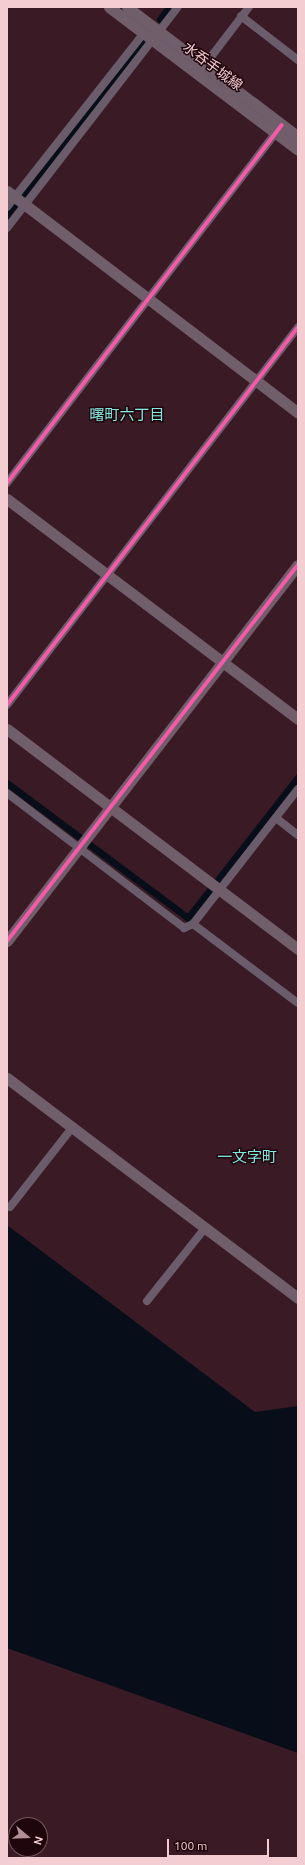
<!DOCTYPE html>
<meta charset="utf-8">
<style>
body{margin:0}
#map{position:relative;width:305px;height:1865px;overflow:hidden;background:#3a1a24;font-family:Ubuntu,"Noto Sans JP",sans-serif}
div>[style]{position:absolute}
.water>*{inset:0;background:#080e19}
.canal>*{height:7px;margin:-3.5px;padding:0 3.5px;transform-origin:3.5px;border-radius:3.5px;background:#080e19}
.street>*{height:8px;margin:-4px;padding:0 4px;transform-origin:4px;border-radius:4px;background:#6a5c6a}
.secondary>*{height:11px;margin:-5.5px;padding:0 5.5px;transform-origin:5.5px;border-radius:5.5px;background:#705e6b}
.cycleway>*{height:4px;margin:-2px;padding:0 2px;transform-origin:2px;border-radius:2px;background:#f35aa7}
span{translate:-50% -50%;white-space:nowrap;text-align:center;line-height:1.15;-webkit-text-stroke:3px #1f060c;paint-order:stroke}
.street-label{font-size:14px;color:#f4cdd3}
.neighbourhood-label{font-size:15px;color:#80eae0}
.frame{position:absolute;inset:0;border:8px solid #f4cdd3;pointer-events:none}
.north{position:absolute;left:8px;top:1817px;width:40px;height:40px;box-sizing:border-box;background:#1f060c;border:1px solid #74565c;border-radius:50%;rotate:109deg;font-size:11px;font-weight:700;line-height:16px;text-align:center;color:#f4cdd3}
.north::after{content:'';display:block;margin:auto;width:14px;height:18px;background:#b38e96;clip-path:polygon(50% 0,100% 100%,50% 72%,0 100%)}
.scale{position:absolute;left:167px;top:1839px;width:102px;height:18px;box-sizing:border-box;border:2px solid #f4cdd3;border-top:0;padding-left:5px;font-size:12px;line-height:14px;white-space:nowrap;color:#f4cdd3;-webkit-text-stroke:3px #1f060c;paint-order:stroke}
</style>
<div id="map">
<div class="water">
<div style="clip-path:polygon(7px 1225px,255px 1412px,298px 1406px,298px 1753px,7px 1648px)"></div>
</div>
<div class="canal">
<div style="left:160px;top:19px;width:15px;rotate:-53deg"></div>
<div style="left:7px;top:215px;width:220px;rotate:-51.8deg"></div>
<div style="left:7px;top:783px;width:226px;rotate:36.7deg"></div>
<div style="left:188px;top:918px;width:179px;rotate:-52deg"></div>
</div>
<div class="street">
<div style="left:241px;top:16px;width:72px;rotate:37.7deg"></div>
<div style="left:201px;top:70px;width:79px;rotate:-52.7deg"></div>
<div style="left:7px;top:207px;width:221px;rotate:-51.8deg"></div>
<div style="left:7px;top:228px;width:279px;rotate:-52.3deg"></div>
<div style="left:7px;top:483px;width:445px;rotate:-52.5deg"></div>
<div style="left:7px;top:705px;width:477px;rotate:-52.4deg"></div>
<div style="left:298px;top:789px;width:171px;rotate:127.9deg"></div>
<div style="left:193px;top:924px;width:131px;rotate:37deg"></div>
<div style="left:7px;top:793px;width:223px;rotate:37.3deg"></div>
<div style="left:184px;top:928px;width:10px;rotate:-24deg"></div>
<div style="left:276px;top:818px;width:28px;rotate:38deg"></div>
<div style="left:10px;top:1207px;width:100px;rotate:-51.9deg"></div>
<div style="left:147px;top:1301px;width:93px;rotate:-51.5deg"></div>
</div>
<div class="secondary">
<div style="left:109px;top:7px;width:237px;rotate:37.1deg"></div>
<div style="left:127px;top:7px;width:215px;rotate:37.2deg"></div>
<div style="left:7px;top:191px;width:366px;rotate:37.3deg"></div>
<div style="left:7px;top:499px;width:365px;rotate:37.1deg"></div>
<div style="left:7px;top:729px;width:365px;rotate:37.1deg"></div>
<div style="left:7px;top:941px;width:475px;rotate:-52.3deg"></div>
<div style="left:7px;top:1078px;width:365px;rotate:37.1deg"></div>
</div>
<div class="cycleway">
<div style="left:7px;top:483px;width:451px;rotate:-52.5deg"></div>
<div style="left:7px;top:705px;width:477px;rotate:-52.4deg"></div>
<div style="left:7px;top:941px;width:475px;rotate:-52.3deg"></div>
</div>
<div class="street-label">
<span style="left:213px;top:66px;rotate:37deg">水呑手城線</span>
</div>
<div class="neighbourhood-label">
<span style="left:127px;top:415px">曙町六丁目</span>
<span style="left:247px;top:1157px">一文字町</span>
</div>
<div class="frame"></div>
<div class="north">N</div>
<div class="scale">100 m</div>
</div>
